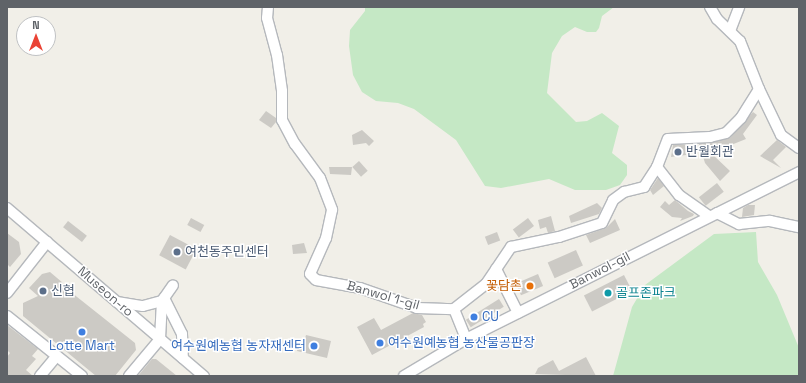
<!DOCTYPE html>
<meta charset="utf-8">
<style>
body{margin:0}
#map{position:relative;width:806px;height:383px;overflow:hidden;background:#f1efe8;font-family:"Space Grotesk","Noto Sans KR",sans-serif}
div>[style]{position:absolute}
.green>*{inset:0;background:#c5e8c5}
.building>*{inset:0;background:#cccac5;transform-origin:0 0}
.roads{filter:drop-shadow(1px 0 #b5b8bc) drop-shadow(-1px 0 #b5b8bc) drop-shadow(0 1px #b5b8bc) drop-shadow(0 -1px #b5b8bc)}
.minor>*{height:10px;margin:-5px;padding:0 5px;transform-origin:5px;border-radius:5px;background:#fff}
.dots>*{width:11px;height:11px;translate:-50% -50%;box-sizing:border-box;border:2px solid #fff;border-radius:50%}
span{translate:-50% -50%;white-space:nowrap;text-align:center;line-height:1.15;-webkit-text-stroke:3px #fff;paint-order:stroke}
.service-label{font-size:13px;color:#4e5e75}
.left{translate:0 -50%;text-align:left}
.street-label{font-size:13px;color:#5f6368}
.food-label{font-size:13px;color:#c56008}
.right{translate:-100% -50%;text-align:right}
.culture-label{font-size:13px;color:#0d838f}
.shop-label{font-size:13px;color:#366cbe}
.frame{position:absolute;inset:0;border:8px solid #5f6368;pointer-events:none}
.north{position:absolute;left:16px;top:16px;width:40px;height:40px;box-sizing:border-box;background:#fff;border:1px solid #bfc1c3;border-radius:50%;rotate:0deg;font-size:11px;font-weight:700;line-height:16px;text-align:center;color:#5f6368}
.north::after{content:'';display:block;margin:auto;width:14px;height:18px;background:#ea4335;clip-path:polygon(50% 0,100% 100%,50% 72%,0 100%)}
</style>
<div id="map">
<div class="green">
<div style="clip-path:polygon(365px 7px,614px 7px,602px 16px,599px 28px,596px 32px,587px 32px,575px 27px,562px 36px,552px 53px,547px 93px,576px 122px,587px 121px,602px 113px,619px 126px,612px 153px,627px 165px,627px 175px,620px 185px,606px 190px,575px 190px,549px 179px,501px 188px,485px 186px,456px 140px,414px 109px,398px 103px,376px 101px,362px 92px,353px 75px,349px 46px,350px 30px,365px 11px)"></div>
<div style="clip-path:polygon(756px 232px,758px 262px,777px 295px,799px 348px,799px 376px,613px 376px,632px 307px,645px 285px,714px 234px)"></div>
</div>
<div class="building">
<div style="clip-path:polygon(266px 111px,276px 118px,276px 122px,271px 128px,259px 120px)"></div>
<div style="clip-path:polygon(753px 112px,757px 115px,743px 134px,746px 139px,711px 153px,730px 171px,720px 181px,705px 163px,699px 144px,730px 138px)"></div>
<div style="clip-path:polygon(362px 130px,374px 141px,369px 146px,366px 143px,353px 145px,352px 135px)"></div>
<div style="clip-path:polygon(777px 140px,786px 147px,773px 160px,781px 168px,760px 156px)"></div>
<div style="clip-path:polygon(673px 145px,685px 145px,686px 155px,671px 157px)"></div>
<div style="left:359px;top:161px;width:13px;height:9px;rotate:48deg"></div>
<div style="clip-path:polygon(329px 167px,352px 167px,351px 175px,330px 174px)"></div>
<div style="clip-path:polygon(658px 178px,664px 186px,653px 195px,650px 190px)"></div>
<div style="left:717px;top:183px;width:11px;height:23px;rotate:52deg"></div>
<div style="clip-path:polygon(675px 200px,688px 211px,694px 214px,693px 216px,680px 221px,682px 218px,672px 217px,660px 207px,665px 201px,669px 205px)"></div>
<div style="clip-path:polygon(597px 203px,602px 208px,599px 214px,571px 223px,569px 216px)"></div>
<div style="clip-path:polygon(748px 205px,755px 205px,754px 215px,742px 217px,743px 208px)"></div>
<div style="clip-path:polygon(551px 216px,555px 231px,548px 233px,546px 227px,540px 229px,538px 220px)"></div>
<div style="left:191px;top:218px;width:15px;height:8px;rotate:28deg"></div>
<div style="left:528px;top:218px;width:10px;height:19px;rotate:53deg"></div>
<div style="clip-path:polygon(615px 219px,620px 230px,590px 243px,586px 235px,606px 228px)"></div>
<div style="left:68px;top:221px;width:24px;height:8px;rotate:38deg"></div>
<div style="left:497px;top:232px;width:9px;height:13px;rotate:69deg"></div>
<div style="clip-path:polygon(7px 233px,19px 242px,21px 254px,10px 267px,7px 264px)"></div>
<div style="left:170px;top:235px;width:30px;height:23px;rotate:28deg"></div>
<div style="clip-path:polygon(304px 243px,307px 253px,293px 254px,292px 245px)"></div>
<div style="left:576px;top:250px;width:17px;height:31px;rotate:66deg"></div>
<div style="clip-path:polygon(50px 272px,63px 283px,62px 285px,135px 343px,136px 350px,115px 376px,96px 376px,23px 316px,23px 303px,38px 296px,29px 288px,42px 274px)"></div>
<div style="left:538px;top:274px;width:13px;height:24px;rotate:67deg"></div>
<div style="left:624px;top:275px;width:18px;height:45px;rotate:63deg"></div>
<div style="left:499px;top:299px;width:9px;height:39px;rotate:58deg"></div>
<div style="clip-path:polygon(413px 313px,422px 315px,426px 322px,423px 324px,424px 327px,372px 355px,357px 327px,374px 318px,381px 330px)"></div>
<div style="clip-path:polygon(7px 325px,38px 349px,32px 356px,36px 359px,26px 370px,33px 376px,7px 376px,7px 357px,10px 353px,7px 350px)"></div>
<div style="clip-path:polygon(306px 335px,331px 341px,327px 358px,297px 351px,299px 341px,304px 342px)"></div>
<div style="clip-path:polygon(586px 357px,596px 376px,535px 374px,538px 368px,553px 360px,559px 371px)"></div>
<div style="clip-path:polygon(152px 359px,156px 359px,177px 376px,138px 376px)"></div>
</div>
<div class="roads">
<div class="minor">
<div style="left:268px;top:7px;width:11px;rotate:95deg"></div>
<div style="left:267px;top:18px;width:38px;rotate:75deg"></div>
<div style="left:277px;top:55px;width:36px;rotate:82deg"></div>
<div style="left:282px;top:91px;width:29px;rotate:90deg"></div>
<div style="left:282px;top:120px;width:27px;rotate:62deg"></div>
<div style="left:295px;top:144px;width:42px;rotate:53.7deg"></div>
<div style="left:320px;top:178px;width:34px;rotate:69deg"></div>
<div style="left:332px;top:210px;width:29px;rotate:102deg"></div>
<div style="left:326px;top:238px;width:39px;rotate:114deg"></div>
<div style="left:310px;top:274px;width:8px;rotate:45deg"></div>
<div style="left:316px;top:280px;width:45px;rotate:10.3deg"></div>
<div style="left:360px;top:288px;width:60px;rotate:19.3deg"></div>
<div style="left:417px;top:308px;width:37px;rotate:2deg"></div>
<div style="left:454px;top:309px;width:41px;rotate:-38deg"></div>
<div style="left:486px;top:284px;width:45px;rotate:-56deg"></div>
<div style="left:511px;top:247px;width:49px;rotate:-11.8deg"></div>
<div style="left:559px;top:237px;width:45px;rotate:-18deg"></div>
<div style="left:602px;top:223px;width:25px;rotate:-64deg"></div>
<div style="left:613px;top:200px;width:14px;rotate:-36deg"></div>
<div style="left:624px;top:192px;width:21px;rotate:-14deg"></div>
<div style="left:644px;top:187px;width:24px;rotate:-57deg"></div>
<div style="left:657px;top:167px;width:30px;rotate:-69deg"></div>
<div style="left:668px;top:139px;width:42px;rotate:-2.7deg"></div>
<div style="left:710px;top:137px;width:16px;rotate:-14deg"></div>
<div style="left:726px;top:133px;width:21px;rotate:-45deg"></div>
<div style="left:741px;top:118px;width:34px;rotate:-58deg"></div>
<div style="left:710px;top:7px;width:14px;rotate:60deg"></div>
<div style="left:717px;top:19px;width:32px;rotate:44deg"></div>
<div style="left:740px;top:41px;width:52px;rotate:68.4deg"></div>
<div style="left:759px;top:89px;width:51px;rotate:64.4deg"></div>
<div style="left:781px;top:135px;width:22px;rotate:36deg"></div>
<div style="left:730px;top:31px;width:26px;rotate:-69deg"></div>
<div style="left:657px;top:167px;width:36px;rotate:52deg"></div>
<div style="left:679px;top:195px;width:37px;rotate:35deg"></div>
<div style="left:7px;top:208px;width:259px;rotate:40.5deg"></div>
<div style="left:717px;top:213px;width:25px;rotate:27deg"></div>
<div style="left:739px;top:224px;width:31px;rotate:-6deg"></div>
<div style="left:770px;top:221px;width:30px;rotate:12deg"></div>
<div style="left:496px;top:269px;width:49px;rotate:63.4deg"></div>
<div style="left:7px;top:293px;width:65px;rotate:-51.9deg"></div>
<div style="left:164px;top:298px;width:40px;rotate:63.4deg"></div>
<div style="left:182px;top:334px;width:24px;rotate:88deg"></div>
<div style="left:117px;top:302px;width:26px;rotate:9deg"></div>
<div style="left:143px;top:306px;width:20px;rotate:-15deg"></div>
<div style="left:454px;top:309px;width:32px;rotate:68deg"></div>
<div style="left:7px;top:316px;width:96px;rotate:38.7deg"></div>
<div style="left:40px;top:376px;width:26px;rotate:-50deg"></div>
<div style="left:129px;top:376px;width:48px;rotate:-50deg"></div>
<div style="left:160px;top:339px;width:38px;rotate:-87deg"></div>
<div style="left:162px;top:301px;width:19px;rotate:-55deg"></div>
<div style="left:404px;top:376px;width:72px;rotate:-30.8deg"></div>
<div style="left:466px;top:339px;width:373px;rotate:-26.6deg"></div>
</div>
</div>
<div class="dots">
<div style="left:678px;top:152px;background:#5c6f8a"></div>
<div style="left:177px;top:252px;background:#5c6f8a"></div>
<div style="left:530px;top:286px;background:#e8710a"></div>
<div style="left:43px;top:291px;background:#5c6f8a"></div>
<div style="left:608px;top:293px;background:#0f9aa8"></div>
<div style="left:474px;top:317px;background:#3f7fe0"></div>
<div style="left:82px;top:332px;background:#3f7fe0"></div>
<div style="left:380px;top:343px;background:#3f7fe0"></div>
<div style="left:314px;top:346px;background:#3f7fe0"></div>
</div>
<div class="service-label">
<span class="left" style="left:686px;top:152px">반월회관</span>
<span class="left" style="left:185px;top:252px">여천동주민센터</span>
<span class="left" style="left:51px;top:291px">신협</span>
</div>
<div class="street-label">
<span style="left:600px;top:271px;rotate:-27deg">Banwol-gil</span>
<span style="left:105px;top:292px;rotate:41deg">Museon-ro</span>
<span style="left:383px;top:296px;rotate:16deg">Banwol 1-gil</span>
</div>
<div class="food-label">
<span class="right" style="left:522px;top:286px">꽃담촌</span>
</div>
<div class="culture-label">
<span class="left" style="left:616px;top:293px">골프존파크</span>
</div>
<div class="shop-label">
<span class="left" style="left:482px;top:317px">CU</span>
<span class="left" style="left:388px;top:343px">여수원예농협 농산물공판장</span>
<span style="left:82px;top:346px">Lotte Mart</span>
<span class="right" style="left:306px;top:346px">여수원예농협 농자재센터</span>
</div>
<div class="frame"></div>
<div class="north">N</div>
</div>
